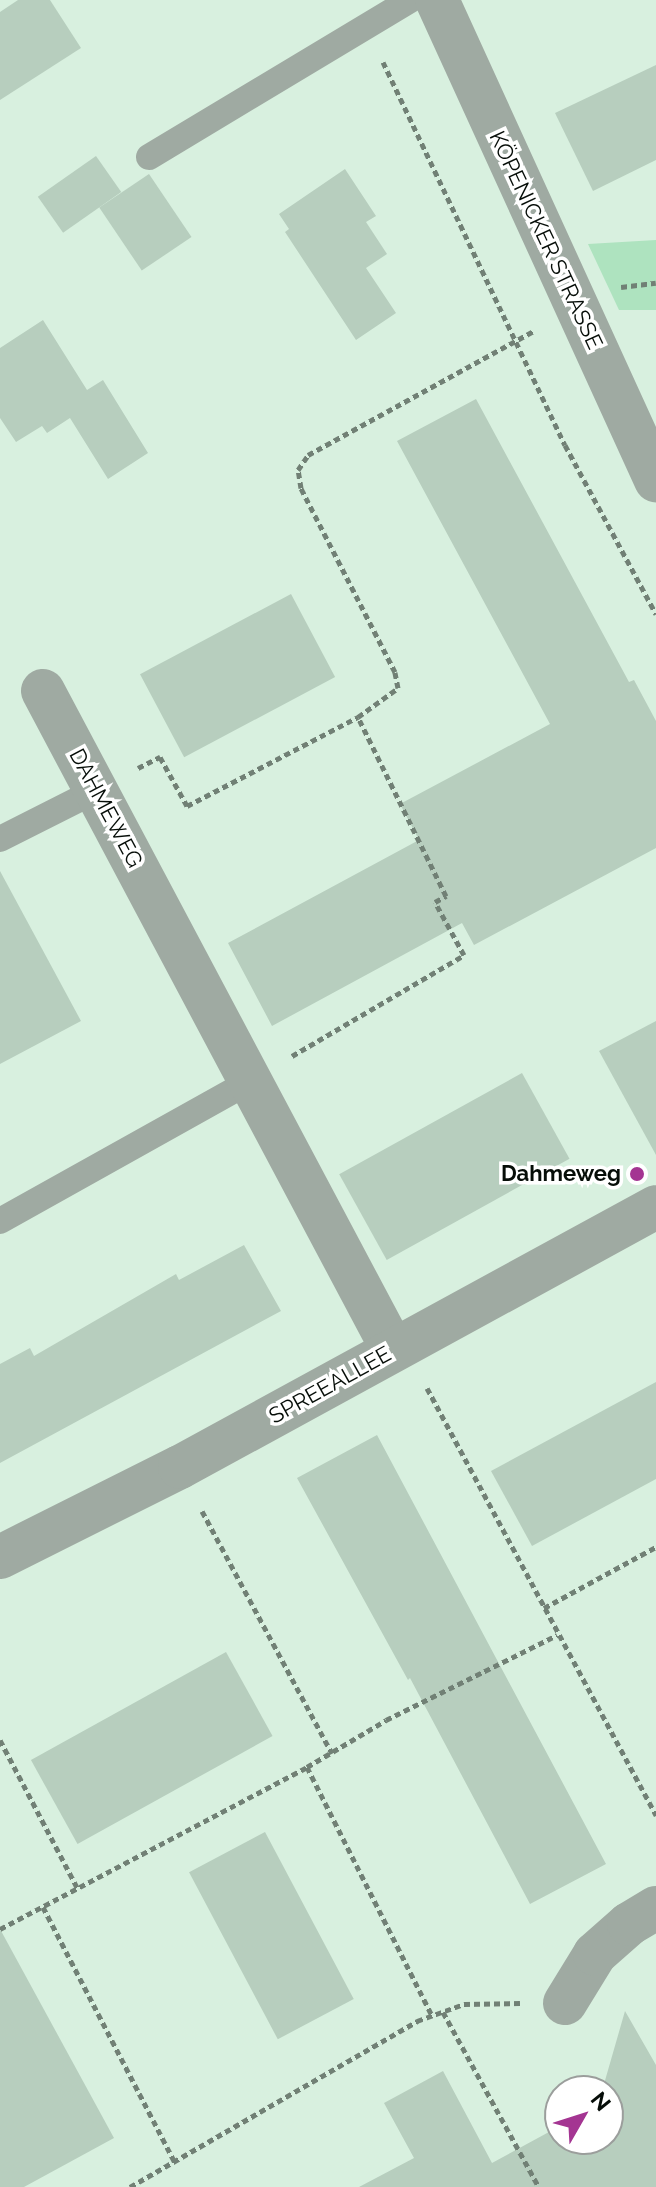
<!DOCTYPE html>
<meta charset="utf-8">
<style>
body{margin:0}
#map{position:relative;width:656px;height:2187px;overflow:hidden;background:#d8f0df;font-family:Raleway,sans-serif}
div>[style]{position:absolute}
.green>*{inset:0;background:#aee3bf}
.building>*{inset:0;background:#b7cebe;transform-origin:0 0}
.path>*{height:5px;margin-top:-2.5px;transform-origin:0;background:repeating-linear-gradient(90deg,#718075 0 6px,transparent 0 10px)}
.lane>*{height:26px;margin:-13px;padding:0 13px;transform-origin:13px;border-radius:13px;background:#9faaa2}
.street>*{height:44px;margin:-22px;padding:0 22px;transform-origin:22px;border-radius:22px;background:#9faaa2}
.dots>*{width:22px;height:22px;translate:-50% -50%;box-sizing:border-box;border:4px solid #fff;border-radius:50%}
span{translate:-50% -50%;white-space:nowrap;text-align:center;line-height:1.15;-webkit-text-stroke:7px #fff;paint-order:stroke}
.street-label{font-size:22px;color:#060d08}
.poi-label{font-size:22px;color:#060d08;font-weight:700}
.right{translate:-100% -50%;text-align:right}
.north{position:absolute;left:544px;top:2075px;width:80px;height:80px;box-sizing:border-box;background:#fff;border:2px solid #9b9e9c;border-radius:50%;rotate:51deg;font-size:22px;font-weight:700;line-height:32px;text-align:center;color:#060d08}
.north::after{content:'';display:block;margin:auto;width:28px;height:36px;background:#a43592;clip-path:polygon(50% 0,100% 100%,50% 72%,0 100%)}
</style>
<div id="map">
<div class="green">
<div style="clip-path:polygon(656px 240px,656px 310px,619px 310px,588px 244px)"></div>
</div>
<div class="building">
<div style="clip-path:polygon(18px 0,50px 0,81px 48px,0 100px,0 12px)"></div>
<div style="clip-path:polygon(656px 65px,656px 160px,593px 191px,555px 113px)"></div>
<div style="left:96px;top:156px;width:44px;height:71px;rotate:55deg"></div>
<div style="clip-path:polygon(345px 169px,376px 216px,366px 222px,387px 254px,366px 268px,396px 313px,356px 340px,285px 232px,289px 229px,279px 214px)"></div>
<div style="left:149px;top:174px;width:76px;height:60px;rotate:56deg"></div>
<div style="clip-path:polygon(43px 320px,87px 390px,103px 380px,148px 453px,108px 479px,70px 418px,47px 433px,42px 426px,16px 442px,0 418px,0 348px)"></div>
<div style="clip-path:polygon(476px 399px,629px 682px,634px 680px,656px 721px,656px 848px,474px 945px,462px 923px,272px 1026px,228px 943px,419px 840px,400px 804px,550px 724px,397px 441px)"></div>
<div style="left:291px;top:594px;width:94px;height:171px;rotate:62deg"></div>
<div style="clip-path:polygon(0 871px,81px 1021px,0 1064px)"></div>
<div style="clip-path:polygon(656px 1021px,656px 1155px,599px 1051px)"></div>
<div style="left:522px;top:1073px;width:98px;height:209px;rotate:61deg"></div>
<div style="clip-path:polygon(244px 1245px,281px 1311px,0 1463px,0 1364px,30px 1348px,34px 1356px,176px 1274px,179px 1280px)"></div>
<div style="clip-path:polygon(656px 1382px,656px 1479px,532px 1546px,491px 1471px)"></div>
<div style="clip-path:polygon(377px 1435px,606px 1864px,530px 1904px,410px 1678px,408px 1680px,297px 1478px)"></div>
<div style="left:226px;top:1652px;width:96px;height:223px;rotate:61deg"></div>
<div style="left:265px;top:1832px;width:189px;height:86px;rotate:62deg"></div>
<div style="clip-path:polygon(0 1929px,114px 2138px,24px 2187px,0 2187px)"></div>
<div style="clip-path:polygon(625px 2011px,656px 2065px,656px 2187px,359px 2187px,414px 2158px,384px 2103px,443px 2071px,492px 2163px,560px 2126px,560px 2139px,608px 2139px,608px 2091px,602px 2091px)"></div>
</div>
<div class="path">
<div style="left:383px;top:62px;width:424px;rotate:64.6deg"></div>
<div style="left:565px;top:445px;width:192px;rotate:61.7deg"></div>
<div style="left:621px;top:287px;width:35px;rotate:-7deg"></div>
<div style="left:138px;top:768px;width:25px;rotate:-27deg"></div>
<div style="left:160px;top:757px;width:56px;rotate:61.1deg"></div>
<div style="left:187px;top:806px;width:193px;rotate:-27.5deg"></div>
<div style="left:358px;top:717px;width:49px;rotate:-35.9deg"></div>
<div style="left:398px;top:688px;width:16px;rotate:-101deg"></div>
<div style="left:395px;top:672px;width:207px;rotate:-117.1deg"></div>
<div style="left:301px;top:488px;width:18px;rotate:-99deg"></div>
<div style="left:298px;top:470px;width:18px;rotate:-56deg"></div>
<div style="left:308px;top:455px;width:259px;rotate:-28.8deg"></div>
<div style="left:292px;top:1056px;width:199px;rotate:-30.4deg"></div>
<div style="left:464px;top:955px;width:60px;rotate:-118.7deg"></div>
<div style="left:435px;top:902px;width:13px;rotate:-29deg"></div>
<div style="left:446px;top:896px;width:199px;rotate:-116.2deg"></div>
<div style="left:427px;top:1388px;width:485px;rotate:61.8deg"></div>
<div style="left:202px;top:1511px;width:275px;rotate:61.8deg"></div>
<div style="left:544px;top:1608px;width:128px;rotate:-28.6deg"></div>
<div style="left:0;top:1740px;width:168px;rotate:62.4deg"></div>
<div style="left:307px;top:1767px;width:278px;rotate:63.3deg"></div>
<div style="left:43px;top:1907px;width:288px;rotate:62.7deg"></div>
<div style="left:0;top:1929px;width:347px;rotate:-27.8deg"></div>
<div style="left:307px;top:1767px;width:92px;rotate:-30.7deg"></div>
<div style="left:386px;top:1720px;width:191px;rotate:-26.4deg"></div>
<div style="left:443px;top:2012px;width:200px;rotate:61.3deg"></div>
<div style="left:130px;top:2187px;width:332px;rotate:-30deg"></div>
<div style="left:417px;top:2021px;width:50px;rotate:-19.9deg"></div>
<div style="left:464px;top:2004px;width:56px;rotate:-1deg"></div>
</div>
<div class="lane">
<div style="left:149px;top:157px;width:305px;rotate:-31deg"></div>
<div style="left:0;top:839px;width:109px;rotate:-26.8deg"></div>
<div style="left:0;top:1221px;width:287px;rotate:-29.2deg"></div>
</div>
<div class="street">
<div style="left:437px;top:0;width:528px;rotate:65.48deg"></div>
<div style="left:43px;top:691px;width:746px;rotate:62.03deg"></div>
<div style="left:0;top:1557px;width:201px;rotate:-26.6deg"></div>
<div style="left:180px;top:1467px;width:542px;rotate:-28.64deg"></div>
<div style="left:565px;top:2003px;width:57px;rotate:-58.5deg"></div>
<div style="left:595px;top:1954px;width:45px;rotate:-41.4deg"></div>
<div style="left:629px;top:1924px;width:31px;rotate:-31deg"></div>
</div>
<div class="dots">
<div style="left:637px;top:1174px;background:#a43592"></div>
</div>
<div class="street-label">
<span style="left:546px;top:240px;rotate:65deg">KÖPENICKER STRASSE</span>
<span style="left:106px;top:808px;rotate:62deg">DAHMEWEG</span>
<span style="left:330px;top:1385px;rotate:-29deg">SPREEALLEE</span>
</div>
<div class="poi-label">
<span class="right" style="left:621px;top:1174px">Dahmeweg</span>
</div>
<div class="north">N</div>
</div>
